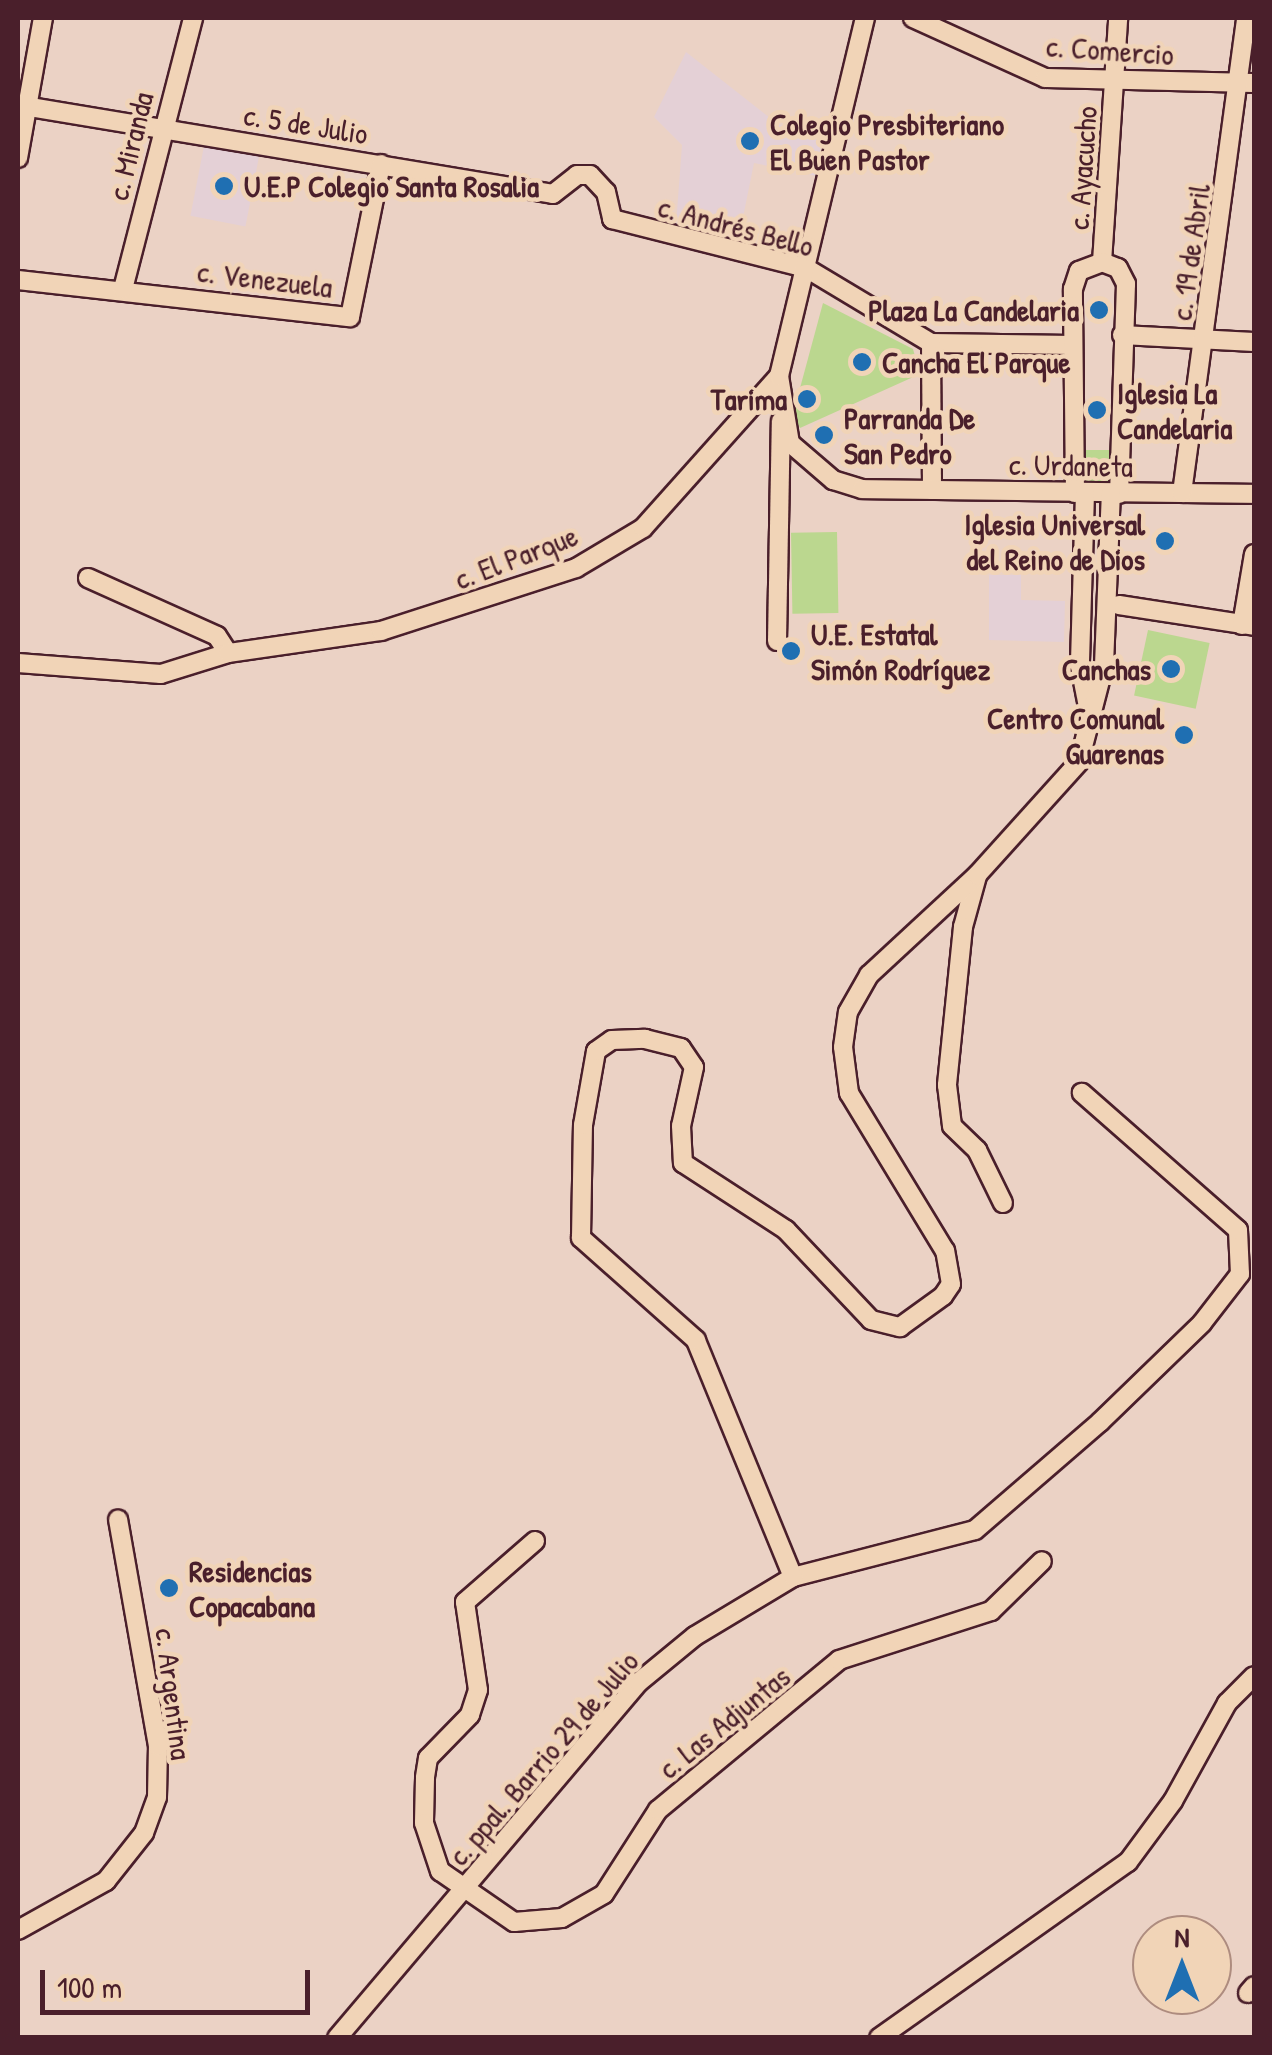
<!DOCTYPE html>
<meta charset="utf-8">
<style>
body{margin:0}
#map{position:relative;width:1272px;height:2055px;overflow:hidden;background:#ebd2c5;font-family:"Patrick Hand",sans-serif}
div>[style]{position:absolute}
.built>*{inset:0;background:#e4d0d6;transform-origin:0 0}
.green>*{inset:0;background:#bbd78f;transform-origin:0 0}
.roads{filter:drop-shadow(2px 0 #4a1f2b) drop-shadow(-2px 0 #4a1f2b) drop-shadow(0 2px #4a1f2b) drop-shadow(0 -2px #4a1f2b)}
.street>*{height:18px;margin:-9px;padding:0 9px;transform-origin:9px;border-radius:9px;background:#f1d4b7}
.dots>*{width:28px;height:28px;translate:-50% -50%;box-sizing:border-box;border:5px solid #f1d4b7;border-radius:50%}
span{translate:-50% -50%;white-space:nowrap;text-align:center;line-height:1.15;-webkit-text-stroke:9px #f1d4b7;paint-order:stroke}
.street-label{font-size:30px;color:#4a1f2b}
.poi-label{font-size:30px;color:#4a1f2b;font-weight:700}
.left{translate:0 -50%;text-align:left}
.right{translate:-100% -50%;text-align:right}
.frame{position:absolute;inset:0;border:20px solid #4a1f2b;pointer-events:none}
.north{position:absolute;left:1132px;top:1915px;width:100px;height:100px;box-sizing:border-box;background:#f1d4b7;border:2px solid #ae8c7f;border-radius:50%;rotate:0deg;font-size:28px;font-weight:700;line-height:40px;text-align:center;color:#4a1f2b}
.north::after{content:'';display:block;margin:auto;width:35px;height:45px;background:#1f6fb2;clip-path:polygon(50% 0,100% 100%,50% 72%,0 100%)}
.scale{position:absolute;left:40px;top:1970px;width:270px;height:45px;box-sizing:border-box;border:5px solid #4a1f2b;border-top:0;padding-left:12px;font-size:30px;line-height:35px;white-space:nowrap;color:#4a1f2b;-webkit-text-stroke:8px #f1d4b7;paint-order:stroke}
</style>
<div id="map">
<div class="built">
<div style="clip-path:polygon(686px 52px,779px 125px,822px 137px,816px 176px,754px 163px,739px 237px,676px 224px,682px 145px,654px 117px)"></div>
<div style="left:204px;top:146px;width:56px;height:71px;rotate:11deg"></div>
<div style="clip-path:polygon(989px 575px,1021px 575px,1021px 600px,1065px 601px,1064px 642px,989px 640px)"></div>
</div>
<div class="green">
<div style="clip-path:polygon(823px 303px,913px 349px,920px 374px,800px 428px,793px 414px)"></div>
<div style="left:1080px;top:450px;width:33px;height:36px"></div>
<div style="left:837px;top:532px;width:81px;height:46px;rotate:89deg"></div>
<div style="left:1148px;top:630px;width:63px;height:67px;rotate:12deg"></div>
</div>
<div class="roads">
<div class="street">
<div style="left:913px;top:18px;width:145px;rotate:24.4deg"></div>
<div style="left:1045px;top:78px;width:209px;rotate:1.4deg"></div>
<div style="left:18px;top:105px;width:542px;rotate:9.44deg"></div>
<div style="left:553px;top:194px;width:31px;rotate:-38deg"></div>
<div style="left:577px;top:175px;width:13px"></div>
<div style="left:590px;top:175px;width:23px;rotate:47deg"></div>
<div style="left:606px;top:192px;width:28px;rotate:77deg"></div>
<div style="left:612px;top:219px;width:200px;rotate:14.2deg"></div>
<div style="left:806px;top:268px;width:146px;rotate:31deg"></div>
<div style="left:931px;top:343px;width:142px;rotate:0.8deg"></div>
<div style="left:18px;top:158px;width:142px;rotate:-79.9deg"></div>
<div style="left:1102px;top:262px;width:245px;rotate:-86.2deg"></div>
<div style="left:18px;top:280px;width:334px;rotate:6.4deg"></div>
<div style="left:350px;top:317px;width:156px;rotate:-78.5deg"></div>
<div style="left:123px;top:289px;width:280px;rotate:-75.5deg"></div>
<div style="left:1122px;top:335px;width:132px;rotate:3deg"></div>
<div style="left:931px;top:343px;width:147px;rotate:89.6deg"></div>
<div style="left:779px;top:376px;width:68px;rotate:80.7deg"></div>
<div style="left:790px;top:443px;width:57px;rotate:40.7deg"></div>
<div style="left:833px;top:480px;width:30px;rotate:17deg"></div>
<div style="left:862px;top:489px;width:392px;rotate:0.7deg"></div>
<div style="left:1075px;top:493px;width:204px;rotate:-90.6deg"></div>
<div style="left:1073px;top:289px;width:19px;rotate:-72deg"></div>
<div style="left:1079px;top:271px;width:25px;rotate:-21deg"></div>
<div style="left:1102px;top:262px;width:17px;rotate:21deg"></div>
<div style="left:1118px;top:268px;width:18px;rotate:63deg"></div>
<div style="left:1126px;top:284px;width:210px;rotate:91.9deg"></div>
<div style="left:1085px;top:493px;width:173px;rotate:91.7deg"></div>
<div style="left:1080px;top:666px;width:52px;rotate:78.9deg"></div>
<div style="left:1182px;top:493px;width:479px;rotate:-82.3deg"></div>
<div style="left:88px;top:578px;width:141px;rotate:24.2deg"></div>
<div style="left:217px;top:636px;width:20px;rotate:57deg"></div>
<div style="left:1119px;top:605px;width:137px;rotate:8.8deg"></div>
<div style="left:1242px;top:625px;width:72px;rotate:-80.4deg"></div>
<div style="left:777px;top:641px;width:220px;rotate:-89deg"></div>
<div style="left:18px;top:663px;width:143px;rotate:4.4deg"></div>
<div style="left:161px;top:674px;width:70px;rotate:-17.4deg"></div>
<div style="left:228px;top:653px;width:155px;rotate:-8.2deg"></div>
<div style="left:381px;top:631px;width:205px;rotate:-17.9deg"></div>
<div style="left:576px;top:568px;width:78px;rotate:-30.8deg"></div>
<div style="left:643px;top:528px;width:204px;rotate:-48.2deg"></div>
<div style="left:779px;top:376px;width:368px;rotate:-76.5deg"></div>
<div style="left:977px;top:876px;width:53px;rotate:105.4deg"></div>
<div style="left:963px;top:927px;width:159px;rotate:95.8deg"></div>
<div style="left:947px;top:1085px;width:41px;rotate:83deg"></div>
<div style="left:952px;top:1126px;width:35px;rotate:44deg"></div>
<div style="left:977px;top:1150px;width:59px;rotate:63.9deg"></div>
<div style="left:535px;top:1541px;width:93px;rotate:138.9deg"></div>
<div style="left:465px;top:1602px;width:89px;rotate:81.6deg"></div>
<div style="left:478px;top:1690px;width:26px;rotate:108deg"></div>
<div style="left:470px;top:1715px;width:60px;rotate:134.3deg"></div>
<div style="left:428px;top:1758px;width:20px;rotate:99deg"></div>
<div style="left:425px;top:1778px;width:45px;rotate:91.3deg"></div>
<div style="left:424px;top:1823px;width:51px;rotate:71.6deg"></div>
<div style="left:440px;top:1871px;width:90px;rotate:34.6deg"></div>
<div style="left:514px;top:1922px;width:48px;rotate:-4.8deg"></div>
<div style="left:562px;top:1918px;width:48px;rotate:-29.7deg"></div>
<div style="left:604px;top:1894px;width:100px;rotate:-57.3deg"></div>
<div style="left:658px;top:1810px;width:235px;rotate:-39.6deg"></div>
<div style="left:839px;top:1660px;width:160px;rotate:-17.9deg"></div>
<div style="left:991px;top:1611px;width:71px;rotate:-44.4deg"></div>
<div style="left:793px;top:1577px;width:188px;rotate:-14.5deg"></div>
<div style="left:975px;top:1530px;width:165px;rotate:-40.8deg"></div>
<div style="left:1100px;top:1422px;width:142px;rotate:-44.1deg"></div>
<div style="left:1202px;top:1323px;width:62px;rotate:-52.2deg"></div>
<div style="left:1240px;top:1274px;width:44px;rotate:-92.6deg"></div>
<div style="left:1238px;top:1230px;width:208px;rotate:-138.7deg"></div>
<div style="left:18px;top:1930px;width:101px;rotate:-29.1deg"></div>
<div style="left:106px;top:1881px;width:61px;rotate:-51.6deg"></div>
<div style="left:144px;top:1833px;width:38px;rotate:-70deg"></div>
<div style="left:157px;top:1797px;width:51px;rotate:-88.9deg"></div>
<div style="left:158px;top:1746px;width:230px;rotate:-100deg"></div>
<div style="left:1248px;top:1993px;width:9px;rotate:-49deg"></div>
<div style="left:337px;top:2038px;width:467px;rotate:-49.7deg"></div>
<div style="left:639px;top:1682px;width:72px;rotate:-39.4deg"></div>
<div style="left:695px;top:1636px;width:114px;rotate:-31deg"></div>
<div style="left:793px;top:1577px;width:256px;rotate:-112.3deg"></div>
<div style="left:696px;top:1340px;width:154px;rotate:-138.4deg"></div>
<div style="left:581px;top:1238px;width:113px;rotate:-89deg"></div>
<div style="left:583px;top:1125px;width:75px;rotate:-80deg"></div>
<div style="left:596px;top:1051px;width:19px;rotate:-35deg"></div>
<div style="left:612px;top:1040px;width:33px;rotate:-2deg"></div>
<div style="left:645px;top:1039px;width:37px;rotate:14deg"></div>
<div style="left:681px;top:1048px;width:23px;rotate:56deg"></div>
<div style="left:694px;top:1067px;width:60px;rotate:102.4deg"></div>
<div style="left:681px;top:1126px;width:37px;rotate:87deg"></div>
<div style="left:683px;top:1163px;width:123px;rotate:33deg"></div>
<div style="left:786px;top:1230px;width:124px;rotate:46.6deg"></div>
<div style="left:871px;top:1320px;width:30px;rotate:14deg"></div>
<div style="left:900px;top:1327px;width:53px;rotate:-35.8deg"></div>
<div style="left:943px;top:1296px;width:14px;rotate:-56deg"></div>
<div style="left:951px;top:1284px;width:34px;rotate:-100deg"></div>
<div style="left:945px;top:1251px;width:185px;rotate:-121.3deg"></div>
<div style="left:849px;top:1093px;width:46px;rotate:-97.4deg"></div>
<div style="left:843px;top:1047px;width:35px;rotate:-82deg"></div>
<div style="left:848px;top:1012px;width:43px;rotate:-60.4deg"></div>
<div style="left:869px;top:975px;width:147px;rotate:-42.8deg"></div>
<div style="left:977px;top:875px;width:152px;rotate:-47.9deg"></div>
<div style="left:1079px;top:762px;width:100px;rotate:-75.5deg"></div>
<div style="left:1104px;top:665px;width:172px;rotate:-87.7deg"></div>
<div style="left:879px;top:2038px;width:305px;rotate:-35.3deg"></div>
<div style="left:1128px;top:1862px;width:76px;rotate:-53.6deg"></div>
<div style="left:1173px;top:1801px;width:112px;rotate:-61.1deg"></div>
<div style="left:1227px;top:1703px;width:38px;rotate:-45deg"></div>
</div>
</div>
<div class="dots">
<div style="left:750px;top:141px;background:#1f6fb2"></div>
<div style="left:224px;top:186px;background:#1f6fb2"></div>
<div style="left:1099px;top:310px;background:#1f6fb2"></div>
<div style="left:862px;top:362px;background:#1f6fb2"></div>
<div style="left:807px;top:399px;background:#1f6fb2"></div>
<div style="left:1097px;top:410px;background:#1f6fb2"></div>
<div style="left:824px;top:435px;background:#1f6fb2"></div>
<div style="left:1165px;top:541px;background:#1f6fb2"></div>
<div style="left:791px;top:651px;background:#1f6fb2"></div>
<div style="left:1171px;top:669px;background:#1f6fb2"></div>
<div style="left:1184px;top:735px;background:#1f6fb2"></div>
<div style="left:169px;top:1588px;background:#1f6fb2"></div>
</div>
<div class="street-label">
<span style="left:1110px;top:50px;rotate:4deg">c. Comercio</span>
<span style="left:306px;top:124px;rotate:9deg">c. 5 de Julio</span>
<span style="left:130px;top:146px;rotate:-76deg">c. Miranda</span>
<span style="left:1082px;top:168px;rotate:-86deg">c. Ayacucho</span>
<span style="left:736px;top:226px;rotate:15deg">c. Andrés Bello</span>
<span style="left:1190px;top:252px;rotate:-82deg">c. 19 de Abril</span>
<span style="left:265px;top:279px;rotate:7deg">c. Venezuela</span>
<span style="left:1071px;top:465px;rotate:1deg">c. Urdaneta</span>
<span style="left:516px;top:557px;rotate:-21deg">c. El Parque</span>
<span style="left:174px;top:1694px;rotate:83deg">c. Argentina</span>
<span style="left:724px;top:1722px;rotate:-39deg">c. Las Adjuntas</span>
<span style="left:543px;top:1758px;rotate:-49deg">c. ppal. Barrio 29 de Julio</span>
</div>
<div class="poi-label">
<span class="left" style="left:770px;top:141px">Colegio Presbiteriano<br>El Buen Pastor</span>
<span class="left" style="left:244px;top:186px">U.E.P Colegio Santa Rosalia</span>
<span class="right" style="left:1079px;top:310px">Plaza La Candelaria</span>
<span class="left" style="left:882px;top:362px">Cancha El Parque</span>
<span class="left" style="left:1117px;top:410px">Iglesia La<br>Candelaria</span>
<span class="right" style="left:787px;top:399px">Tarima</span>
<span class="left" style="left:844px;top:435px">Parranda De<br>San Pedro</span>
<span class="right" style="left:1145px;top:541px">Iglesia Universal<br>del Reino de Dios</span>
<span class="left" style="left:811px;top:651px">U.E. Estatal<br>Simón Rodríguez</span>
<span class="right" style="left:1151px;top:669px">Canchas</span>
<span class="right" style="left:1164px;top:735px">Centro Comunal<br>Guarenas</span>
<span class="left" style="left:189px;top:1588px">Residencias<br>Copacabana</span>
</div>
<div class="frame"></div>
<div class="north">N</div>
<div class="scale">100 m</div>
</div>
